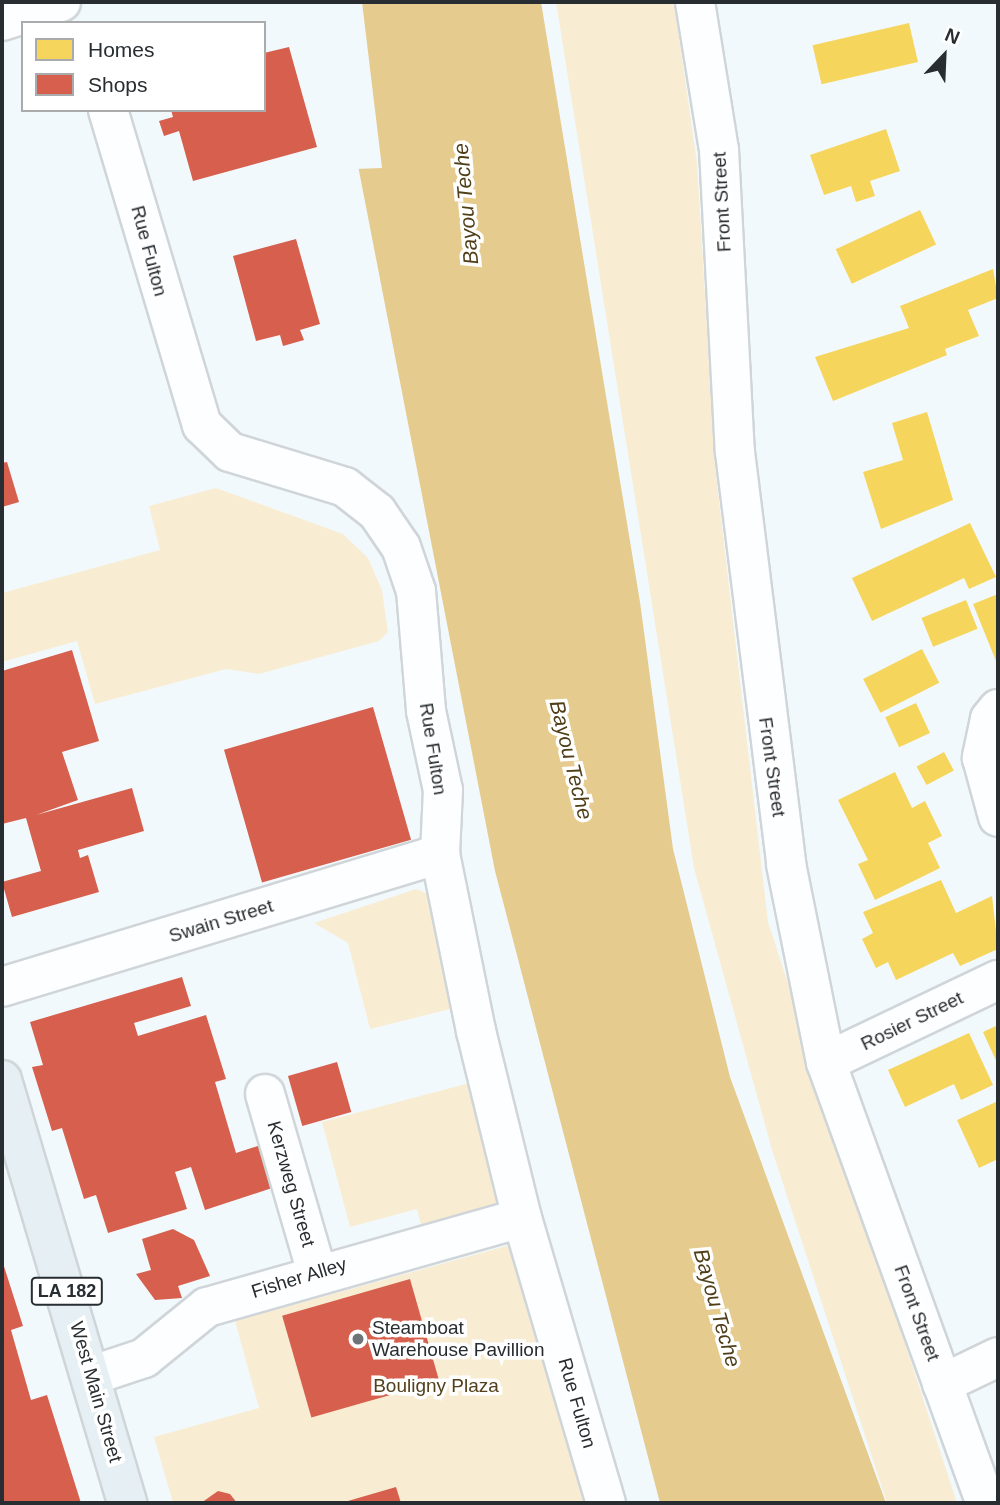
<!DOCTYPE html>
<style>
body{margin:0}
#map{position:relative;width:1000px;height:1505px;overflow:hidden;background:#f2f9fc;font-family:Helvetica,sans-serif}
div>[style]{position:absolute}
.green>*{inset:0;background:#f8edd3}
.water>*{inset:0;background:#e6cb8e}
.pier>*{inset:0;background:#f2f9fc}
.homes>*{inset:0;background:#f6d55c;transform-origin:0 0}
.shops>*{inset:0;background:#d6604d;transform-origin:0 0}
.roads{filter:drop-shadow(2px 0 #cfd5d8) drop-shadow(-2px 0 #cfd5d8) drop-shadow(0 2px #cfd5d8) drop-shadow(0 -2px #cfd5d8)}
.minor>*{height:38px;margin:-19px;padding:0 19px;transform-origin:19px;border-radius:19px;background:#fdfeff}
.major>*{height:38px;margin:-19px;padding:0 19px;transform-origin:19px;border-radius:19px;background:#e6f0f4}
.dots>*{width:19px;height:19px;translate:-50% -50%;box-sizing:border-box;border:4px solid #fff;border-radius:50%}
span{translate:-50% -50%;white-space:nowrap;text-align:center;line-height:1.15;-webkit-text-stroke:7px #fff;paint-order:stroke}
.shield-label span{padding:2px 5px;background:#fff;border:2px solid;border-radius:5px;-webkit-text-stroke-width:0}
.shield-label{font-size:18px;color:#272d30;font-weight:700}
.street-label{font-size:19px;color:#272d30}
.poi-label{font-size:19px;color:#272d30}
.left{translate:0 -50%;text-align:left}
.park-label{font-size:19px;color:#52411b}
.water-label{font-size:21px;color:#4f3e18;font-style:italic}
.frame{position:absolute;inset:0;border:4px solid #272d30;pointer-events:none}
.legend{position:absolute;left:21px;top:21px;width:245px;height:91px;box-sizing:border-box;background:#fff;border:2px solid #a9abac;margin:0;padding:9px 12px;list-style:none;font-size:21px;color:#272d30}
.legend li{display:flex;align-items:center;gap:14px;height:35px}
.legend b{width:35px;border:2px solid #a9abac}
.north{position:absolute;left:909px;top:21px;width:70px;height:70px;-webkit-text-stroke:5px #fff;paint-order:stroke;rotate:23deg;font-size:19px;font-weight:700;line-height:28px;text-align:center;color:#272d30}
.north::after{content:'';display:block;margin:auto;width:24px;height:32px;background:#272d30;clip-path:polygon(50% 0,100% 100%,50% 72%,0 100%)}
</style>
<div id="map">
<div class="green">
<div style="clip-path:polygon(556px 2px,674px 2px,697px 163px,716px 475px,768px 922px,957px 1503px,887px 1503px,772px 1150px,694px 868px)"></div>
<div style="clip-path:polygon(216px 488px,343px 534px,368px 558px,382px 590px,388px 632px,379px 641px,259px 674px,226px 669px,95px 704px,77px 641px,2px 662px,2px 593px,160px 550px,149px 506px)"></div>
<div style="clip-path:polygon(416px 889px,435px 897px,462px 1006px,370px 1029px,348px 943px,314px 923px)"></div>
<div style="clip-path:polygon(477px 1081px,510px 1205px,422px 1228px,417px 1209px,350px 1227px,322px 1122px)"></div>
<div style="clip-path:polygon(517px 1243px,586px 1503px,173px 1503px,154px 1437px,259px 1408px,235px 1321px)"></div>
</div>
<div class="water">
<div style="clip-path:polygon(343px 2px,541px 2px,640px 602px,673px 849px,730px 1077px,886px 1503px,660px 1503px,495px 871px,347px 109px)"></div>
</div>
<div class="pier">
<div style="clip-path:polygon(339px 2px,362px 2px,382px 168px,355px 169px,342px 86px)"></div>
</div>
<div class="homes">
<div style="left:909px;top:23px;width:40px;height:99px;rotate:77deg"></div>
<div style="clip-path:polygon(886px 129px,900px 171px,870px 181px,875px 196px,856px 202px,851px 186px,824px 195px,810px 155px)"></div>
<div style="left:920px;top:210px;width:38px;height:93px;rotate:65deg"></div>
<div style="clip-path:polygon(993px 269px,998px 298px,968px 310px,979px 336px,945px 349px,947px 355px,833px 401px,815px 357px,909px 328px,900px 306px)"></div>
<div style="clip-path:polygon(927px 412px,953px 500px,881px 529px,863px 472px,903px 460px,892px 423px)"></div>
<div style="clip-path:polygon(970px 523px,996px 577px,969px 589px,964px 578px,872px 621px,852px 578px)"></div>
<div style="clip-path:polygon(998px 594px,998px 666px,973px 604px)"></div>
<div style="left:966px;top:600px;width:31px;height:48px;rotate:68deg"></div>
<div style="left:922px;top:649px;width:38px;height:66px;rotate:63deg"></div>
<div style="left:916px;top:703px;width:33px;height:34px;rotate:65deg"></div>
<div style="left:944px;top:752px;width:21px;height:31px;rotate:62deg"></div>
<div style="clip-path:polygon(895px 772px,912px 808px,925px 801px,942px 836px,928px 843px,940px 868px,875px 900px,858px 864px,868px 860px,838px 800px)"></div>
<div style="clip-path:polygon(941px 880px,956px 913px,992px 896px,998px 949px,960px 966px,953px 953px,896px 980px,888px 962px,876px 968px,862px 939px,873px 933px,863px 912px)"></div>
<div style="clip-path:polygon(998px 1025px,998px 1065px,983px 1032px)"></div>
<div style="clip-path:polygon(969px 1033px,993px 1085px,961px 1100px,954px 1084px,905px 1107px,888px 1070px)"></div>
<div style="clip-path:polygon(998px 1101px,998px 1159px,979px 1168px,957px 1120px)"></div>
</div>
<div class="shops">
<div style="clip-path:polygon(289px 47px,317px 147px,193px 181px,179px 131px,164px 136px,159px 121px,173px 117px,171px 110px,264px 110px,264px 53px)"></div>
<div style="clip-path:polygon(296px 239px,320px 324px,300px 330px,304px 340px,283px 346px,280px 335px,256px 341px,233px 256px)"></div>
<div style="clip-path:polygon(7px 462px,19px 502px,2px 507px,2px 463px)"></div>
<div style="clip-path:polygon(72px 650px,99px 741px,62px 752px,78px 800px,36px 815px,132px 788px,144px 831px,78px 850px,80px 858px,88px 855px,99px 892px,12px 917px,2px 882px,41px 871px,26px 818px,2px 824px,2px 671px)"></div>
<div style="left:373px;top:707px;width:138px;height:155px;rotate:74deg"></div>
<div style="clip-path:polygon(182px 977px,191px 1006px,134px 1023px,138px 1036px,206px 1015px,226px 1079px,215px 1082px,236px 1153px,264px 1144px,278px 1186px,205px 1210px,191px 1167px,175px 1172px,187px 1209px,108px 1233px,96px 1195px,84px 1199px,62px 1128px,52px 1131px,32px 1067px,43px 1065px,30px 1022px)"></div>
<div style="left:337px;top:1062px;width:52px;height:51px;rotate:74deg"></div>
<div style="clip-path:polygon(173px 1229px,194px 1240px,210px 1276px,178px 1286px,182px 1298px,155px 1300px,136px 1274px,151px 1270px,142px 1239px)"></div>
<div style="clip-path:polygon(2px 1260px,23px 1326px,11px 1330px,31px 1400px,47px 1395px,81px 1503px,2px 1503px)"></div>
<div style="left:410px;top:1279px;width:106px;height:133px;rotate:74deg"></div>
<div style="clip-path:polygon(396px 1487px,401px 1503px,341px 1503px)"></div>
<div style="clip-path:polygon(218px 1491px,230px 1494px,237px 1503px,201px 1503px)"></div>
</div>
<div class="roads">
<div class="minor">
<div style="left:695px;top:2px;width:150px;rotate:80.8deg"></div>
<div style="left:719px;top:150px;width:302px;rotate:87deg"></div>
<div style="left:735px;top:452px;width:415px;rotate:82.9deg"></div>
<div style="left:786px;top:864px;width:202px;rotate:78.6deg"></div>
<div style="left:826px;top:1062px;width:469px;rotate:70.1deg"></div>
<div style="left:2px;top:21px;width:62px;rotate:-17.9deg"></div>
<div style="left:108px;top:110px;width:329px;rotate:73.4deg"></div>
<div style="left:202px;top:425px;width:39px;rotate:44deg"></div>
<div style="left:230px;top:452px;width:120px;rotate:16.9deg"></div>
<div style="left:345px;top:487px;width:41px;rotate:38deg"></div>
<div style="left:377px;top:512px;width:42px;rotate:55.6deg"></div>
<div style="left:401px;top:547px;width:46px;rotate:71.2deg"></div>
<div style="left:416px;top:591px;width:120px;rotate:85.2deg"></div>
<div style="left:426px;top:711px;width:81px;rotate:77.9deg"></div>
<div style="left:443px;top:790px;width:64px;rotate:92.7deg"></div>
<div style="left:440px;top:854px;width:181px;rotate:78.5deg"></div>
<div style="left:476px;top:1031px;width:193px;rotate:76.2deg"></div>
<div style="left:522px;top:1218px;width:297px;rotate:73.6deg"></div>
<div style="left:998px;top:709px;width:13px;rotate:129deg"></div>
<div style="left:990px;top:719px;width:40px;rotate:102deg"></div>
<div style="left:982px;top:758px;width:61px;rotate:74.8deg"></div>
<div style="left:2px;top:987px;width:458px;rotate:-16.9deg"></div>
<div style="left:826px;top:1062px;width:191px;rotate:-25.5deg"></div>
<div style="left:265px;top:1094px;width:186px;rotate:73.8deg"></div>
<div style="left:93px;top:1375px;width:54px;rotate:-18.4deg"></div>
<div style="left:144px;top:1358px;width:81px;rotate:-39deg"></div>
<div style="left:207px;top:1307px;width:327px;rotate:-15.8deg"></div>
<div style="left:942px;top:1384px;width:62px;rotate:-25.7deg"></div>
</div>
<div class="major">
<div style="left:2px;top:1080px;width:441px;rotate:73.5deg"></div>
</div>
</div>
<div class="dots">
<div style="left:358px;top:1339px;background:#6e7477"></div>
</div>
<div class="shield-label">
<span style="left:67px;top:1291px">LA 182</span>
</div>
<div class="street-label">
<span style="left:722px;top:202px;rotate:-93deg">Front Street</span>
<span style="left:149px;top:251px;rotate:75deg">Rue Fulton</span>
<span style="left:433px;top:749px;rotate:81deg">Rue Fulton</span>
<span style="left:772px;top:767px;rotate:82deg">Front Street</span>
<span style="left:221px;top:921px;rotate:-17deg">Swain Street</span>
<span style="left:912px;top:1021px;rotate:-26deg">Rosier Street</span>
<span style="left:291px;top:1184px;rotate:74deg">Kerzweg Street</span>
<span style="left:299px;top:1278px;rotate:-17deg">Fisher Alley</span>
<span style="left:917px;top:1313px;rotate:70deg">Front Street</span>
<span style="left:96px;top:1392px;rotate:74deg">West Main Street</span>
<span style="left:577px;top:1403px;rotate:74deg">Rue Fulton</span>
</div>
<div class="poi-label">
<span class="left" style="left:372px;top:1339px">Steamboat<br>Warehouse Pavillion</span>
</div>
<div class="park-label">
<span style="left:436px;top:1386px">Bouligny Plaza</span>
</div>
<div class="water-label">
<span style="left:466px;top:204px;rotate:-95deg">Bayou Teche</span>
<span style="left:571px;top:760px;rotate:76deg">Bayou Teche</span>
<span style="left:717px;top:1308px;rotate:74deg">Bayou Teche</span>
</div>
<div class="frame"></div>
<ul class="legend">
<li><b style="height:19px;background:#f6d55c"></b>Homes</li>
<li><b style="height:19px;background:#d6604d"></b>Shops</li>
</ul>
<div class="north">N</div>
</div>
